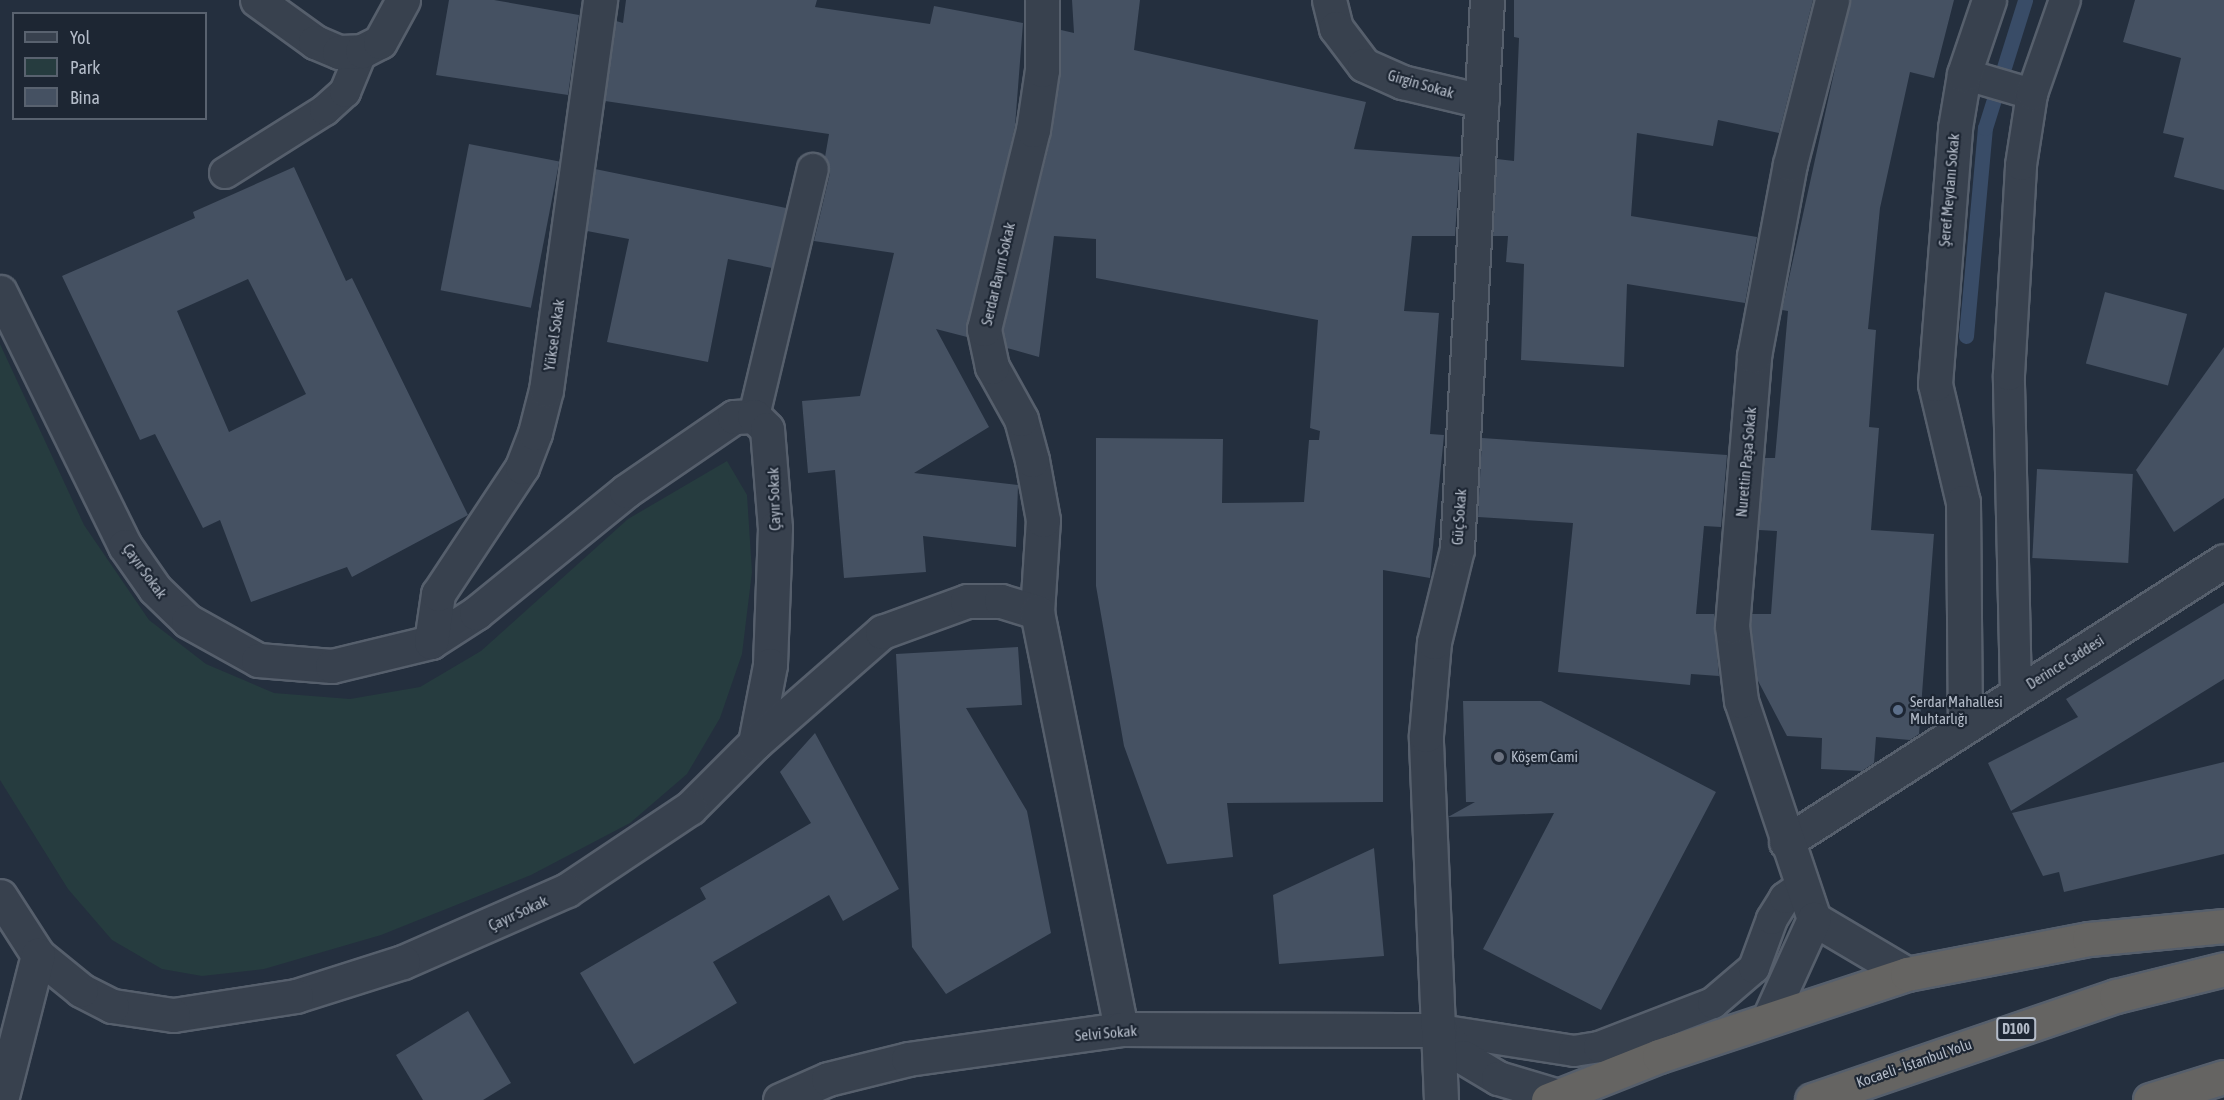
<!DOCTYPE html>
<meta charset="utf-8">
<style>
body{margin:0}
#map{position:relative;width:2224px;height:1100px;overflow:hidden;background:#242f3e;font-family:"Asap Condensed",sans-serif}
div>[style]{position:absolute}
.green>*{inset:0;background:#263c3f}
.stream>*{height:15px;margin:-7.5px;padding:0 7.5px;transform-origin:7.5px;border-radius:7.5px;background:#394c67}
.building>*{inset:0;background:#455162;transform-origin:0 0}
.roads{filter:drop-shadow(2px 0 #565f6c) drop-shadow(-2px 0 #565f6c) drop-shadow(0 2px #565f6c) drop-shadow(0 -2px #565f6c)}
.service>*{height:30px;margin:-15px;padding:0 15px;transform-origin:15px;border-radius:15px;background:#38414e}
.pedestrian>*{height:33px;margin:-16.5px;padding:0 16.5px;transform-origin:16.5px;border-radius:16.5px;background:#38414e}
.minor>*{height:33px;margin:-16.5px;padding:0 16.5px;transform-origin:16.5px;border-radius:16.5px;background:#38414e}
.tertiary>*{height:33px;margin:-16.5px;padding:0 16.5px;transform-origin:16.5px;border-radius:16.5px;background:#38414e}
.trunk>*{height:33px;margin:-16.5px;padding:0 16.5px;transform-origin:16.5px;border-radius:16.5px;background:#656462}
.dots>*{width:16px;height:16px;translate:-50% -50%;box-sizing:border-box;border:3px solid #1d2633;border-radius:50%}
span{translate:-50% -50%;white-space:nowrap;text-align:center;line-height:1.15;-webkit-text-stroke:4.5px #1d2633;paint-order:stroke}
.shield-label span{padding:2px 4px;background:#1d2633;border:2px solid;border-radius:4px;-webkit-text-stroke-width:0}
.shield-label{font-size:14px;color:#b4bcc9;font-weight:700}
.street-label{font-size:15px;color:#b4bcc9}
.poi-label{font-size:15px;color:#b4bcc9}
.left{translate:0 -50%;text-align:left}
.legend{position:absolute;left:12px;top:12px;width:195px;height:108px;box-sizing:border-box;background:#1d2633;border:2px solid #59626f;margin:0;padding:8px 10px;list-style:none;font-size:18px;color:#b4bcc9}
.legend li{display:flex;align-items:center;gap:12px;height:30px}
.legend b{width:30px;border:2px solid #59626f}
</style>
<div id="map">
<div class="green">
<div style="clip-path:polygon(0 344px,84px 525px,149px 620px,206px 664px,274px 693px,350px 699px,420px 687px,481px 651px,628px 519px,727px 461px,747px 495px,752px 572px,742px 654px,720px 718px,687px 774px,630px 823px,531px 875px,381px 935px,264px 969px,202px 976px,162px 969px,112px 940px,68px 889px,0 780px)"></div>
</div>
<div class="stream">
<div style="left:1966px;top:336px;width:209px;rotate:-84.8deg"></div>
<div style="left:1985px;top:128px;width:134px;rotate:-72.6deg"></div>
</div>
<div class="building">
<div style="clip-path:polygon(449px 0,494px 0,579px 15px,568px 95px,436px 75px)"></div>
<div style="clip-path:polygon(626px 0,817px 0,815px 7px,930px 24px,934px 6px,1023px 23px,1015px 126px,967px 337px,936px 329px,989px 427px,914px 473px,1018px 485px,1016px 547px,923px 536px,926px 572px,844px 578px,835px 470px,808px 473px,802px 401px,860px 396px,894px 253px,814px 241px,830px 173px,825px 157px,829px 134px,605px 101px,616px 21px,623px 23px)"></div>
<div style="clip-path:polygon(1072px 0,1140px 0,1134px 50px,1366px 102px,1354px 149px,1460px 157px,1455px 236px,1412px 236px,1404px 311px,1439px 313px,1430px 434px,1444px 435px,1430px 578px,1383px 570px,1383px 802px,1227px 803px,1233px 857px,1167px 864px,1124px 746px,1096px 586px,1096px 438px,1223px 439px,1222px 503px,1304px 502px,1309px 440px,1319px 440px,1320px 431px,1310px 428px,1318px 320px,1096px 278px,1096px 239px,1054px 236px,1039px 357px,1007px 348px,1003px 329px,1052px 133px,1061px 30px,1074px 33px)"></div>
<div style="clip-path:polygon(1514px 0,1813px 0,1779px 133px,1718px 120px,1713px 146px,1637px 133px,1631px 216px,1757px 237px,1745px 303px,1627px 284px,1624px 367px,1521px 360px,1524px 264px,1506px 262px,1508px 236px,1493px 236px,1497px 159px,1514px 161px,1519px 38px,1514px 37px)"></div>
<div style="clip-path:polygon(1850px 0,1954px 0,1934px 78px,1910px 72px,1880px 208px,1868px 329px,1876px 330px,1869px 427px,1879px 428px,1871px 530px,1934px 534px,1919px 734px,1910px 740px,1876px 737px,1874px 763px,1862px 771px,1821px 769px,1822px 738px,1787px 736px,1757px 679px,1751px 626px,1752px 614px,1771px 614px,1777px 531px,1759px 530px,1765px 458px,1775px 458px,1788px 311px,1782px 310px)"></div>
<div style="clip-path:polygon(2135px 0,2224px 0,2224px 190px,2174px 177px,2184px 138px,2163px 133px,2181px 58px,2123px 42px)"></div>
<div style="left:469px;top:144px;width:92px;height:149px;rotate:11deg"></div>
<div style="clip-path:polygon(evenodd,294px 167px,346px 281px,352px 278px,468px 515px,352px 577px,347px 567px,251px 602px,220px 520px,203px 528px,155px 434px,140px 440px,62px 276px,195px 218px,193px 212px,294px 167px,248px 279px,306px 394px,229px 432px,177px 311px,248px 279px)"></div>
<div style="clip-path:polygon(595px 169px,786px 208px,772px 268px,728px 259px,708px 362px,607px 342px,629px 239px,587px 231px)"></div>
<div style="left:2105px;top:292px;width:85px;height:74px;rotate:15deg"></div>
<div style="clip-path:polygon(2224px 347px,2224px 498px,2174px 532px,2136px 470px)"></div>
<div style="clip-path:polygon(1482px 438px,1727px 455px,1721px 527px,1704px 526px,1696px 614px,1714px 614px,1719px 676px,1691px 674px,1690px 685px,1558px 672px,1573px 523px,1478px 517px)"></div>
<div style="left:2037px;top:469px;width:96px;height:89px;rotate:3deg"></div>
<div style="clip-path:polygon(2224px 603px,2224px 679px,2011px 811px,1988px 763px,2078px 717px,2066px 699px)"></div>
<div style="clip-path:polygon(1018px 647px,1022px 705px,966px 708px,1027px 811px,1051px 933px,946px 994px,912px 947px,896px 654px)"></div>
<div style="clip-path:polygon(1463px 701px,1541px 701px,1716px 792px,1601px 1010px,1483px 949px,1554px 813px,1448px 817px,1475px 802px,1466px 802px)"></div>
<div style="clip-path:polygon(815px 733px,899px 889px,843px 921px,829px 895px,713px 962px,737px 1003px,634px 1064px,580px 973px,706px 899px,700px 888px,811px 823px,780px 772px)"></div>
<div style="clip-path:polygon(2224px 762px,2224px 854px,2169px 867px,2064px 892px,2059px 872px,2043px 876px,2012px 813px)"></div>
<div style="clip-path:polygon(1374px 848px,1384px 956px,1279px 964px,1273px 895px)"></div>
<div style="clip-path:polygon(468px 1011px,511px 1083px,483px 1100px,423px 1100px,396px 1055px)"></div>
</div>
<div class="roads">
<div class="service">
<div style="left:1964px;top:74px;width:71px;rotate:16.4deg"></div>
<div style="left:225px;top:173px;width:118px;rotate:-32.2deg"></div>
<div style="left:325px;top:110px;width:27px;rotate:-42deg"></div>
<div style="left:345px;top:92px;width:44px;rotate:-67.5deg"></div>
<div style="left:754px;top:416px;width:254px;rotate:-76.6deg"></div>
<div style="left:2016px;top:693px;width:318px;rotate:-91.3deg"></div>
<div style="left:2009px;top:375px;width:210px;rotate:-86.7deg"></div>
<div style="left:2021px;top:165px;width:72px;rotate:-81.2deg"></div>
<div style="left:2032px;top:94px;width:100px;rotate:-70.7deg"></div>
<div style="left:1440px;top:1030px;width:136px;rotate:8.9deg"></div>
<div style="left:1574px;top:1051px;width:25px;rotate:-9deg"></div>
<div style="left:1599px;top:1047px;width:122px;rotate:-21.1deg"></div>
<div style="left:1713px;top:1003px;width:54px;rotate:-40.5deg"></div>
<div style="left:1754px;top:968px;width:52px;rotate:-69.8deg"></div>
<div style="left:1772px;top:919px;width:25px;rotate:-58deg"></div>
<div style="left:1785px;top:898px;width:19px;rotate:-36deg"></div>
</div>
<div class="pedestrian">
<div style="left:1935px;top:384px;width:121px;rotate:76.7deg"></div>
<div style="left:1963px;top:502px;width:223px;rotate:89.5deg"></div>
</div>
<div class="minor">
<div style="left:257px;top:0;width:72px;rotate:35.9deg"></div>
<div style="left:315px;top:42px;width:26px;rotate:23deg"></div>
<div style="left:339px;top:52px;width:23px;rotate:-2deg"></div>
<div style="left:362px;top:51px;width:20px;rotate:-27deg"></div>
<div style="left:380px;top:42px;width:48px;rotate:-61.3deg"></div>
<div style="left:1329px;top:0;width:29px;rotate:76deg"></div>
<div style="left:1336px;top:28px;width:46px;rotate:52.9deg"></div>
<div style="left:1364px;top:65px;width:42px;rotate:24.1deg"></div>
<div style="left:1402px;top:82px;width:82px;rotate:13.4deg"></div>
<div style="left:0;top:292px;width:283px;rotate:63.8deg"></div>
<div style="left:125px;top:546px;width:52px;rotate:55.1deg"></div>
<div style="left:155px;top:589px;width:46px;rotate:44.1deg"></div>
<div style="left:188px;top:621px;width:80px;rotate:29.1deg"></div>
<div style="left:258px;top:660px;width:74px;rotate:4.6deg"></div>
<div style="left:332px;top:666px;width:102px;rotate:-13.6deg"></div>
<div style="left:431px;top:642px;width:54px;rotate:-32.8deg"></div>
<div style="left:476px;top:613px;width:193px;rotate:-39.1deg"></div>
<div style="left:626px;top:491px;width:131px;rotate:-34.4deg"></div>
<div style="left:734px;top:417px;width:20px;rotate:-3deg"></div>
<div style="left:754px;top:416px;width:18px;rotate:45deg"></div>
<div style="left:767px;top:429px;width:99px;rotate:85.4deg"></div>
<div style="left:775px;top:528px;width:137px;rotate:92.1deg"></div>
<div style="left:770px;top:665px;width:79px;rotate:100.9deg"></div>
<div style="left:755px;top:743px;width:92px;rotate:135deg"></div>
<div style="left:690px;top:808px;width:148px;rotate:146.3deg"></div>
<div style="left:567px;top:890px;width:179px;rotate:156.3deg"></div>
<div style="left:403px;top:962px;width:112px;rotate:162.4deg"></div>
<div style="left:296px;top:996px;width:124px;rotate:171.2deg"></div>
<div style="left:173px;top:1015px;width:62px;rotate:-171.6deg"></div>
<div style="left:112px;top:1006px;width:35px;rotate:-153deg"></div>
<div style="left:81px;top:990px;width:55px;rotate:-140.9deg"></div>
<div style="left:38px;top:955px;width:70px;rotate:-122.8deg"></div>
<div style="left:1935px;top:384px;width:257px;rotate:-85.5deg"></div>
<div style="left:1955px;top:128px;width:55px;rotate:-80.5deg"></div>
<div style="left:1964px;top:74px;width:78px;rotate:-71.3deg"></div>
<div style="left:1037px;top:612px;width:92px;rotate:-86.3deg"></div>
<div style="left:1043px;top:520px;width:61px;rotate:-100.4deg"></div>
<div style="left:1032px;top:460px;width:42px;rotate:-105deg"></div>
<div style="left:1021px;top:419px;width:60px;rotate:-119.1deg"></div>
<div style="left:992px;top:367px;width:39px;rotate:-102deg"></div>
<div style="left:984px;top:329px;width:205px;rotate:-76.2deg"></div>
<div style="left:1033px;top:130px;width:61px;rotate:-81.5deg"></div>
<div style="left:1042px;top:70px;width:70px;rotate:-90deg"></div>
<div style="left:431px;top:642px;width:49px;rotate:-81.7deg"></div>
<div style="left:438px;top:594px;width:152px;rotate:-56.5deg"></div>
<div style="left:522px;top:467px;width:36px;rotate:-69deg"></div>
<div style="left:535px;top:433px;width:44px;rotate:-75.7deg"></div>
<div style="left:546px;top:390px;width:394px;rotate:-82.1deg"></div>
<div style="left:755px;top:743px;width:169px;rotate:-41.2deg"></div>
<div style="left:882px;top:632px;width:90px;rotate:-20deg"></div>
<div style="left:967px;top:601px;width:34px"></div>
<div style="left:1001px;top:601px;width:38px;rotate:17deg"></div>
<div style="left:1037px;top:612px;width:425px;rotate:78.6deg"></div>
<div style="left:1440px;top:1030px;width:35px;rotate:50deg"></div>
<div style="left:1463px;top:1057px;width:41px;rotate:31deg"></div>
<div style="left:1498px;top:1078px;width:63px;rotate:16.7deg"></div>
<div style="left:1px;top:1100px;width:150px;rotate:-75.7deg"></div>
<div style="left:780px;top:1100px;width:52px;rotate:-23.6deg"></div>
<div style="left:828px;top:1079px;width:82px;rotate:-14deg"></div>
<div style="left:908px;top:1059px;width:215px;rotate:-8deg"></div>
<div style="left:1121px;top:1029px;width:319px;rotate:0.2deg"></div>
<div style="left:1441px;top:1100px;width:365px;rotate:-92.4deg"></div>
<div style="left:1426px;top:735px;width:93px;rotate:-85.1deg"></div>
<div style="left:1434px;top:642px;width:96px;rotate:-76.1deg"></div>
<div style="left:1457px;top:549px;width:550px;rotate:-86.87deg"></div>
</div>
<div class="tertiary">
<div style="left:1786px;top:842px;width:520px;rotate:-32.68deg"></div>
<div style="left:1814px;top:919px;width:230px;rotate:-108.5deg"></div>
<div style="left:1741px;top:701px;width:76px;rotate:-96.8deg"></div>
<div style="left:1732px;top:626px;width:271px;rotate:-85.3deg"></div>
<div style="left:1754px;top:356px;width:195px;rotate:-79.4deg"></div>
<div style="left:1790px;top:164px;width:169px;rotate:-75.6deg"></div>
<div style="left:1814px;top:919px;width:108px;rotate:30.6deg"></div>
<div style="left:1769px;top:1018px;width:109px;rotate:-65.6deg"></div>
</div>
<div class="trunk">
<div style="left:1548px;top:1100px;width:119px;rotate:-21.6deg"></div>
<div style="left:1659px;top:1056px;width:261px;rotate:-18.3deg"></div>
<div style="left:1907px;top:974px;width:185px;rotate:-10.9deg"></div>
<div style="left:2089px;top:939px;width:136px;rotate:-5.5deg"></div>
<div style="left:1812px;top:1100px;width:321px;rotate:-18.9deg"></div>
<div style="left:2116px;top:996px;width:111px;rotate:-14deg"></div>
<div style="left:2150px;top:1100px;width:77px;rotate:-17.3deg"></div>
</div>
</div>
<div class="dots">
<div style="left:1898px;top:710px;background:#5c6f8a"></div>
<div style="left:1499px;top:757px;background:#6b7280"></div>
</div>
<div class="shield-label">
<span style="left:2016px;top:1029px">D100</span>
</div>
<div class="street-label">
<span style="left:1421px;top:84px;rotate:16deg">Girgin Sokak</span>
<span style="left:1949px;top:190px;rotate:-85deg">Şeref Meydanı Sokak</span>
<span style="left:998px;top:274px;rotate:-77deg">Serdar Bayırı Sokak</span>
<span style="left:554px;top:335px;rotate:-82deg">Yüksel Sokak</span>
<span style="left:1746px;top:462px;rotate:-85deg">Nurettin Paşa Sokak</span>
<span style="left:774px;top:499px;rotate:-92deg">Çayır Sokak</span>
<span style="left:1459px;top:517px;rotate:-86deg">Güç Sokak</span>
<span style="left:145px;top:571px;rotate:54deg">Çayır Sokak</span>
<span style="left:2065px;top:662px;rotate:-32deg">Derince Caddesi</span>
<span style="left:518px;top:913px;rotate:-25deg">Çayır Sokak</span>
<span style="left:1106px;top:1033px;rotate:-5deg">Selvi Sokak</span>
<span style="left:1914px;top:1063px;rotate:-19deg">Kocaeli - İstanbul Yolu</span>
</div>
<div class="poi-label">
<span class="left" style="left:1910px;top:710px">Serdar Mahallesi<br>Muhtarlığı</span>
<span class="left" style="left:1511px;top:757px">Köşem Cami</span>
</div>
<ul class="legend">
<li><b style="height:8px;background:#38414e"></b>Yol</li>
<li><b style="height:16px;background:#263c3f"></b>Park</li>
<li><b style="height:16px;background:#455162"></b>Bina</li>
</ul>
</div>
